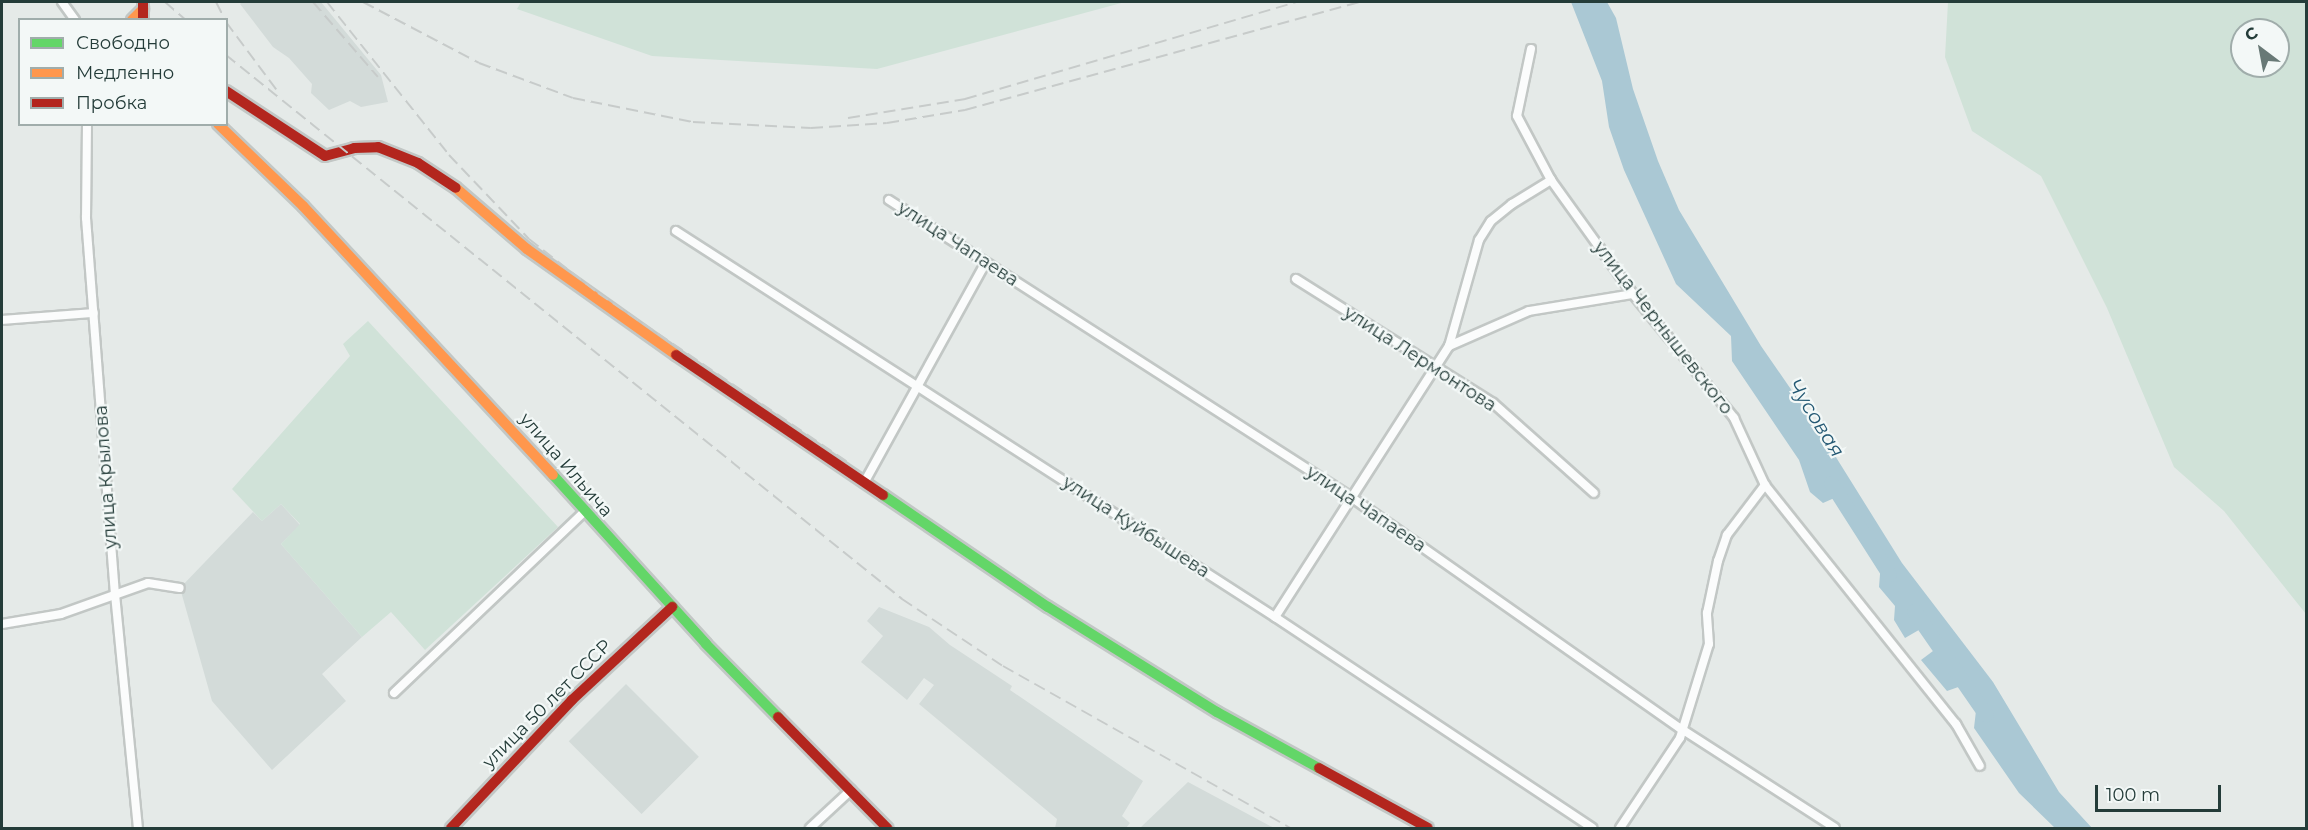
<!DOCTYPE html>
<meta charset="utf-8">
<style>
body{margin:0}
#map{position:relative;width:2308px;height:830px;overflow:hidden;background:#e5eae8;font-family:Montserrat,sans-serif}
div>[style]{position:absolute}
.built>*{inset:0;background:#d3dbd9;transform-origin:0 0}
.green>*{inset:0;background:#d0e2d8}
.water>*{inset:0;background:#aac8d4}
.river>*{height:15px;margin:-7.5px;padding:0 7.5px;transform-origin:7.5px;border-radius:7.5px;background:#aac8d4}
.roads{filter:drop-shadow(2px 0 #c2c7c5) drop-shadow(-2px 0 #c2c7c5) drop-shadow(0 2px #c2c7c5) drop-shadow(0 -2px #c2c7c5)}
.street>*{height:8px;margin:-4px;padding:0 4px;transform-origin:4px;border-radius:4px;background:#fbfcfc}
.fast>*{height:10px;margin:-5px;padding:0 5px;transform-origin:5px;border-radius:5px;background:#63d668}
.slow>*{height:10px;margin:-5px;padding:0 5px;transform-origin:5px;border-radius:5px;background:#ff974d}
.jam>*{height:10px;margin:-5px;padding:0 5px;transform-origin:5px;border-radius:5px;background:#b3261e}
.rail>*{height:2px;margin-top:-1px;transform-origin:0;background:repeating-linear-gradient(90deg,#c7cbca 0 12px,transparent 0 18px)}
span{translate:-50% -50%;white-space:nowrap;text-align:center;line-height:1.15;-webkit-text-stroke:4.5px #f3f8f7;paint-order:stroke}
.street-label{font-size:18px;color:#243c39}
.water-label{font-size:20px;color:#235873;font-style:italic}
.frame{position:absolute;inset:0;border:3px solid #243c39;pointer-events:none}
.legend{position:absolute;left:18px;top:18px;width:210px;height:108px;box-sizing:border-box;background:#f3f8f7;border:2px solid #a0adab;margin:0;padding:8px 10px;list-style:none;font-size:18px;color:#243c39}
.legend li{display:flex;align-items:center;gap:12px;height:30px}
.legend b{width:30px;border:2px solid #a0adab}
.north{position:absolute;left:2230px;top:18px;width:60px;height:60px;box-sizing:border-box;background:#f3f8f7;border:2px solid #a0adab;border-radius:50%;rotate:328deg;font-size:16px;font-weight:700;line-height:24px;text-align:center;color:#243c39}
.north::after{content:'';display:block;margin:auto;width:21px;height:27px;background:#687976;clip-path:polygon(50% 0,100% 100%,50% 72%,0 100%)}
.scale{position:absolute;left:2095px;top:785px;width:126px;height:27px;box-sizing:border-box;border:3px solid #243c39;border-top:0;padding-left:8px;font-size:18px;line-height:21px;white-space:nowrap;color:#243c39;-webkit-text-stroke:4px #f3f8f7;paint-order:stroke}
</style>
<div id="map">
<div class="built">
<div style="clip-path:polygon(242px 2px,321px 2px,381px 75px,388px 102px,361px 107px,350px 101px,329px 110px,311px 93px,312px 84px,289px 58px,273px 47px,240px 4px)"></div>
<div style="clip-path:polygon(281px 504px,300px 525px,281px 544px,362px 637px,322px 674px,346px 701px,272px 770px,212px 701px,180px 588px,253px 512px,262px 521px)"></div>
<div style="clip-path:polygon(879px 607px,929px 627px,950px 645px,1012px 686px,1010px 690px,1143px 781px,1122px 816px,1130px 823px,1126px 828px,1055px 828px,1057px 819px,919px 704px,934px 685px,924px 678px,907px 700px,861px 662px,883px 636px,867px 621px)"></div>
<div style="left:626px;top:684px;width:103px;height:81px;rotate:45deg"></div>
<div style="clip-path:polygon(1188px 782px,1274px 828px,1140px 828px)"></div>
</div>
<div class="green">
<div style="clip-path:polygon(521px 2px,1125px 2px,877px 69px,652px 56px,517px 9px)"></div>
<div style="clip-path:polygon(evenodd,1948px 2px,2306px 2px,2306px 614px,2224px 511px,2174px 467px,2107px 308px,2041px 176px,1972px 131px,1945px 57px,1948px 2px,2242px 30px,2278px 30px,2278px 66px,2242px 66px,2242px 30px)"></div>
<div style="clip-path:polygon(368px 321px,558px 527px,425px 650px,391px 612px,362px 637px,281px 544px,300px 524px,281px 504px,262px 521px,232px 489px,350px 356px,343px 344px)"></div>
</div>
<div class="water">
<div style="clip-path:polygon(1571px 2px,1607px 2px,1616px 18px,1633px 89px,1658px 161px,1679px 210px,1761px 346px,1819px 430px,1902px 563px,1993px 682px,2059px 792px,2092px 828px,2055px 828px,2019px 793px,1974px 728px,1977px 702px,1964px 685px,1947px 691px,1921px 660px,1937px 648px,1924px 627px,1905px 638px,1894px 620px,1895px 606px,1879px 587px,1881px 561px,1839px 496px,1823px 503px,1810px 492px,1799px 460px,1732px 361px,1731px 336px,1676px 284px,1624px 170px,1609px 127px,1602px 81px)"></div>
</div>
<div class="river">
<div style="left:1831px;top:483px;width:108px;rotate:57.5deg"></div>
<div style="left:1914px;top:611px;width:126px;rotate:55.3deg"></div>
</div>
<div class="roads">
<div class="street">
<div style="left:62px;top:2px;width:22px;rotate:54deg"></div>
<div style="left:1531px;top:49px;width:68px;rotate:101.8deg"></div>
<div style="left:1517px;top:116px;width:72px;rotate:62deg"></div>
<div style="left:1551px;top:180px;width:140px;rotate:54.3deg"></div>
<div style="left:1633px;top:294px;width:160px;rotate:50.8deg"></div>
<div style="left:1734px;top:418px;width:74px;rotate:65.2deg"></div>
<div style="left:1765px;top:485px;width:306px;rotate:51.4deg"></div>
<div style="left:1956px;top:724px;width:48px;rotate:60.3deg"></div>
<div style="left:87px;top:124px;width:94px;rotate:90.6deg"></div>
<div style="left:86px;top:218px;width:377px;rotate:85.6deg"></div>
<div style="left:115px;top:594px;width:235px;rotate:84.4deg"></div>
<div style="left:889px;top:200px;width:549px;rotate:32.74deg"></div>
<div style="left:1351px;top:497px;width:402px;rotate:35.1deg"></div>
<div style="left:1680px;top:728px;width:184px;rotate:32.8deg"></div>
<div style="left:676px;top:231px;width:713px;rotate:32.8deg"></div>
<div style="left:1275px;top:617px;width:381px;rotate:33.6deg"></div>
<div style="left:1296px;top:279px;width:233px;rotate:32.2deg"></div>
<div style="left:1493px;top:403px;width:135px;rotate:41.7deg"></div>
<div style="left:2px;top:320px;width:92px;rotate:-4.4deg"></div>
<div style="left:1449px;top:346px;width:110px;rotate:-74.2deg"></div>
<div style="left:1479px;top:240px;width:22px;rotate:-58deg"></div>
<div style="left:1491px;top:221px;width:27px;rotate:-39deg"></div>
<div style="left:1512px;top:204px;width:46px;rotate:-31.6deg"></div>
<div style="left:864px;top:483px;width:252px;rotate:-61.1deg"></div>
<div style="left:1275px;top:617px;width:322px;rotate:-57.3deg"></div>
<div style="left:1449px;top:346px;width:87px;rotate:-23.6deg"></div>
<div style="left:1529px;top:311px;width:105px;rotate:-9.3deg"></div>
<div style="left:2px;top:624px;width:60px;rotate:-9.6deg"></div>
<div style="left:61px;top:614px;width:92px;rotate:-19.6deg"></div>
<div style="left:148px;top:583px;width:32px;rotate:9deg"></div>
<div style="left:394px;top:693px;width:264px;rotate:-43.6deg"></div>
<div style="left:810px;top:828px;width:56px;rotate:-42.8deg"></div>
<div style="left:1620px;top:828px;width:108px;rotate:-56.3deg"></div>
<div style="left:1680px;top:738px;width:98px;rotate:-72.9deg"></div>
<div style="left:1709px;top:644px;width:31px;rotate:-94deg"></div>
<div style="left:1707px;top:613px;width:53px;rotate:-78.1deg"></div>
<div style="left:1718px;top:561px;width:28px;rotate:-71deg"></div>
<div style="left:1727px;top:535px;width:63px;rotate:-52.8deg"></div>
</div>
<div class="fast">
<div style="left:553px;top:475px;width:228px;rotate:47.8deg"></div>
<div style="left:706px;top:644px;width:103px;rotate:45.4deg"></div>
<div style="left:883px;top:495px;width:199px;rotate:34.2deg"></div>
<div style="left:1048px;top:607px;width:199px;rotate:31.9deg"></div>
<div style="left:1217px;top:712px;width:116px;rotate:28.8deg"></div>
</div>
<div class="slow">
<div style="left:132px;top:20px;width:16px;rotate:-45deg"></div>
<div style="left:218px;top:124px;width:118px;rotate:44deg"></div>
<div style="left:303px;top:206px;width:367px;rotate:47.1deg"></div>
<div style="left:456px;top:188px;width:94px;rotate:40.7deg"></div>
<div style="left:527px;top:249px;width:183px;rotate:35.4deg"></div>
</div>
<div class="jam">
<div style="left:143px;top:2px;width:18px;rotate:90deg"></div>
<div style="left:226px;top:91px;width:118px;rotate:33.3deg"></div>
<div style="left:325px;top:156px;width:30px;rotate:-15deg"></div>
<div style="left:354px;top:148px;width:24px;rotate:-2deg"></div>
<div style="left:378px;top:147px;width:43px;rotate:21.8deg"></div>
<div style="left:418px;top:163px;width:45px;rotate:33.3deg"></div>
<div style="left:676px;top:355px;width:250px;rotate:34.1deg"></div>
<div style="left:778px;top:717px;width:156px;rotate:45.5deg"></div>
<div style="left:1319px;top:768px;width:124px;rotate:28.8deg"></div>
<div style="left:451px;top:828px;width:176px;rotate:-46.6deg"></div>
<div style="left:572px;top:700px;width:137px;rotate:-42.9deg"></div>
</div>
</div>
<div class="rail">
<div style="left:165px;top:2px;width:28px;rotate:41deg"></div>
<div style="left:216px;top:2px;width:20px;rotate:63deg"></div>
<div style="left:313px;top:2px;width:99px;rotate:49.1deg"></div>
<div style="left:327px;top:2px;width:196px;rotate:51.4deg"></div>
<div style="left:449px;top:155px;width:116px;rotate:46.4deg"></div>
<div style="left:529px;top:239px;width:88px;rotate:38deg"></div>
<div style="left:598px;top:293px;width:302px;rotate:34.1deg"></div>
<div style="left:363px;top:2px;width:131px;rotate:27.7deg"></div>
<div style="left:479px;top:63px;width:100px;rotate:20.4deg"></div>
<div style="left:573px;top:98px;width:122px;rotate:11.3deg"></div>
<div style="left:693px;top:122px;width:118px;rotate:2.9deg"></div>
<div style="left:811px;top:128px;width:76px;rotate:-3.8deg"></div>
<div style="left:887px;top:123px;width:79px;rotate:-9.5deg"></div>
<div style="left:965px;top:110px;width:410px;rotate:-15.3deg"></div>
<div style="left:226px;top:22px;width:84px;rotate:53.3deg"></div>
<div style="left:226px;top:55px;width:868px;rotate:38.82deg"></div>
<div style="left:902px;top:599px;width:121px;rotate:33.6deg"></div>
<div style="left:1003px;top:666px;width:330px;rotate:29.4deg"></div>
<div style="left:848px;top:118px;width:119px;rotate:-9.2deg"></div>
<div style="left:965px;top:99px;width:346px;rotate:-16.3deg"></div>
</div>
<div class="street-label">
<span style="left:958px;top:244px;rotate:33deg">улица Чапаева</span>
<span style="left:1663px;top:328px;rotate:52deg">улица Чернышевского</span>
<span style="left:1420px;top:359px;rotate:33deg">улица Лермонтова</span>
<span style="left:566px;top:465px;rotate:49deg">улица Ильича</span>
<span style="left:106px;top:477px;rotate:-94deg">улица Крылова</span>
<span style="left:1366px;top:509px;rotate:34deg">улица Чапаева</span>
<span style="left:1136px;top:527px;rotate:33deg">улица Куйбышева</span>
<span style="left:547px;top:704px;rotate:-45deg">улица 50 лет СССР</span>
</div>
<div class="water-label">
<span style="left:1816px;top:418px;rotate:58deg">Чусовая</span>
</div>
<div class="frame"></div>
<ul class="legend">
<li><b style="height:8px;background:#63d668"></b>Свободно</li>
<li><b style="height:8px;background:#ff974d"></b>Медленно</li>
<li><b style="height:8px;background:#b3261e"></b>Пробка</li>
</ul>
<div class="north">С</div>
<div class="scale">100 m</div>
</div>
